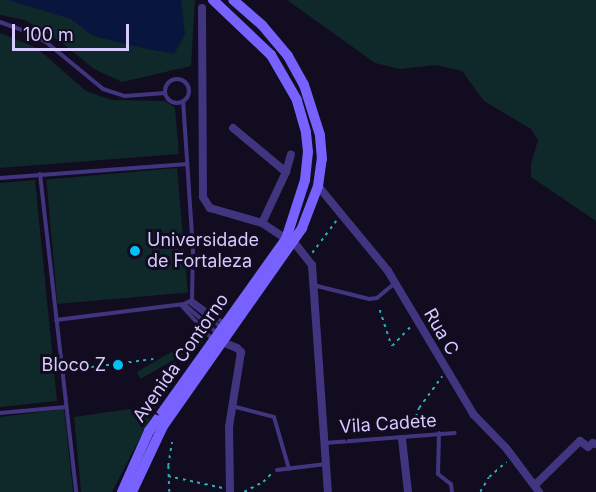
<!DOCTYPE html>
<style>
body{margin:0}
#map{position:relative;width:596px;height:492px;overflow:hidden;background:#110c20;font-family:Inter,sans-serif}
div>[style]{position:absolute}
.green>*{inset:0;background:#0f282a;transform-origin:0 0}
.water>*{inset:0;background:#08153d}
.path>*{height:1.5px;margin-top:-0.75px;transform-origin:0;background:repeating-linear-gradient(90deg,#2aadb3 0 3px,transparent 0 7.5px)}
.lane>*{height:4px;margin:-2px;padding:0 2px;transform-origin:2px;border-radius:2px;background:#413580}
.lane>.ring{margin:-2px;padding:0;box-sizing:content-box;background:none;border:4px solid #413580;border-radius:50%}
.street>*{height:8px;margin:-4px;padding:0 4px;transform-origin:4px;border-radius:4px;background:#413580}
.secondary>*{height:10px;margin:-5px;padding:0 5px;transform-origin:5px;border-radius:5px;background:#7761ff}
.dots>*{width:16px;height:16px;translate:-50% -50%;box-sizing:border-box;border:3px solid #110c20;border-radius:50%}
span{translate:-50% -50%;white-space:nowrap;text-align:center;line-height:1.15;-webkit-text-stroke:6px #110c20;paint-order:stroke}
.poi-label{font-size:18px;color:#d6caff}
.left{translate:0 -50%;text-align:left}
.right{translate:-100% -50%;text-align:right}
.street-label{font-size:18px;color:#d6caff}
.scale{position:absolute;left:12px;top:24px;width:117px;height:27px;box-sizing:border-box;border:3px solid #d6caff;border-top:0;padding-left:8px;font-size:18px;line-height:21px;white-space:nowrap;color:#d6caff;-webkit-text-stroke:4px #110c20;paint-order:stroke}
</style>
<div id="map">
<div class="green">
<div style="clip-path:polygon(0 0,195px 0,191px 66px,122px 82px,94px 69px,61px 42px,25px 20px,0 15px)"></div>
<div style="clip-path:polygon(287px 0,596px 0,596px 221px,531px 177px,531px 164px,538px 140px,531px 129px,484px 101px,462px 71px,436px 65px,400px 69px,375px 63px)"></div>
<div style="clip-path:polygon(0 33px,37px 48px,86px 91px,112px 100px,165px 101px,175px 108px,179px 154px,0 168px)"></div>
<div style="left:177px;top:168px;width:125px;height:131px;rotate:85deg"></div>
<div style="clip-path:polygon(35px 180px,57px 401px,0 407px,0 183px)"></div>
<div style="left:199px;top:336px;width:8px;height:72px;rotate:60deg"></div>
<div style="clip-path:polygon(157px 405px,112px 492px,81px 492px,74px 417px)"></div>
<div style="clip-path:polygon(64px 409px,73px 492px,0 492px,0 417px)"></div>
</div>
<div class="water">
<div style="clip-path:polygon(8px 0,181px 0,185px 34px,174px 54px,147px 49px,93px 36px,71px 19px)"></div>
</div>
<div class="path">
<div style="left:312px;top:253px;width:40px;rotate:-53deg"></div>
<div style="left:380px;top:310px;width:38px;rotate:72deg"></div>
<div style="left:392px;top:346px;width:29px;rotate:-46deg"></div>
<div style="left:69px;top:370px;width:85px;rotate:-7.5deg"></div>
<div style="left:410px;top:431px;width:25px;rotate:-69deg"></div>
<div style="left:419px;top:408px;width:39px;rotate:-54deg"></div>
<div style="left:168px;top:476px;width:56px;rotate:12.3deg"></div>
<div style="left:169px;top:492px;width:26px;rotate:-92deg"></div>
<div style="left:168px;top:466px;width:24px;rotate:-81deg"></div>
<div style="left:244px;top:492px;width:21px;rotate:-28deg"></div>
<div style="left:263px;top:482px;width:11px;rotate:-45deg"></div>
<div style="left:480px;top:492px;width:17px;rotate:-59deg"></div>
<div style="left:489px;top:477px;width:23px;rotate:-41deg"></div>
</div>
<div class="lane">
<div style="left:0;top:22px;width:30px;rotate:20deg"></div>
<div style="left:28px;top:32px;width:21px;rotate:29deg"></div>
<div style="left:46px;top:42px;width:74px;rotate:39.5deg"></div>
<div style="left:103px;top:89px;width:23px;rotate:18deg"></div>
<div style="left:125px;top:96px;width:40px;rotate:-4.3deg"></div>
<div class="ring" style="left:165px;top:79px;width:20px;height:20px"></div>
<div style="left:40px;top:174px;width:320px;rotate:83.5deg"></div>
<div style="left:0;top:178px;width:188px;rotate:-4.3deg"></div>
<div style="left:313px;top:285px;width:58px;rotate:14deg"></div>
<div style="left:369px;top:299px;width:8px;rotate:-7deg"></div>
<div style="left:377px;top:298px;width:23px;rotate:-40deg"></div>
<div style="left:192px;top:300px;width:41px;rotate:36deg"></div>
<div style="left:189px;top:302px;width:41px;rotate:38deg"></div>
<div style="left:184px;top:304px;width:44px;rotate:41.3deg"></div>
<div style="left:181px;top:305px;width:46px;rotate:47.6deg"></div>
<div style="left:56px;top:320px;width:129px;rotate:-7.1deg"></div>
<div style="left:184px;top:304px;width:9px;rotate:-27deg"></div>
<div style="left:192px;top:300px;width:50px;rotate:-88.9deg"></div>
<div style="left:193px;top:250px;width:149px;rotate:-93.8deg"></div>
<div style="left:232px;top:406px;width:43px;rotate:14.7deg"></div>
<div style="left:274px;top:417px;width:54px;rotate:73.9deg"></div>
<div style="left:0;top:413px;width:66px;rotate:-5.2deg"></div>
<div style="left:439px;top:433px;width:41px;rotate:91.4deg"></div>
<div style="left:438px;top:474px;width:16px;rotate:38deg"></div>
<div style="left:451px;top:484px;width:8px;rotate:83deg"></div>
<div style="left:325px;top:443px;width:130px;rotate:-4.4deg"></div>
<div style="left:277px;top:470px;width:49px;rotate:-7deg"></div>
</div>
<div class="street">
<div style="left:202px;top:8px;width:189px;rotate:89.7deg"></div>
<div style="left:203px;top:197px;width:13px;rotate:58deg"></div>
<div style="left:210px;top:208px;width:54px;rotate:16.1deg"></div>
<div style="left:262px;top:223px;width:42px;rotate:33.3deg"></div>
<div style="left:297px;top:246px;width:24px;rotate:52deg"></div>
<div style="left:312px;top:265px;width:228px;rotate:86deg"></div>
<div style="left:233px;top:128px;width:69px;rotate:39.7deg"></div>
<div style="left:318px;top:186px;width:110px;rotate:50.5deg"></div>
<div style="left:388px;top:271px;width:168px;rotate:59.2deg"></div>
<div style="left:474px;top:415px;width:46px;rotate:45.9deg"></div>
<div style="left:506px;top:448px;width:55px;rotate:53.1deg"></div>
<div style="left:262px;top:223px;width:56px;rotate:-64.8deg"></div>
<div style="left:286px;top:172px;width:18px;rotate:-74deg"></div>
<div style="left:222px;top:342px;width:16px;rotate:22deg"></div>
<div style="left:237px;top:348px;width:6px;rotate:45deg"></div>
<div style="left:241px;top:352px;width:76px;rotate:99.1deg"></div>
<div style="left:229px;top:427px;width:65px;rotate:89.1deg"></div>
<div style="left:402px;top:439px;width:53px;rotate:83.5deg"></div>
<div style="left:535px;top:485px;width:63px;rotate:-44.4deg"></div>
<div style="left:580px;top:441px;width:10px;rotate:37deg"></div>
<div style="left:588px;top:447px;width:6px;rotate:-39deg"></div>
<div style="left:593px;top:443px;width:3px;rotate:18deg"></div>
</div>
<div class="secondary">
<div style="left:122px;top:492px;width:67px;rotate:-66.1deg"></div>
<div style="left:149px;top:431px;width:236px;rotate:-54.5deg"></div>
<div style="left:286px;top:239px;width:62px;rotate:-72.1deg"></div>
<div style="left:305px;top:180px;width:28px;rotate:-84deg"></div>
<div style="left:308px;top:152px;width:20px;rotate:-96deg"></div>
<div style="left:306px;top:132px;width:33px;rotate:-106deg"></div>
<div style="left:297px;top:100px;width:52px;rotate:-120deg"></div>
<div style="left:271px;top:55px;width:80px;rotate:-136.5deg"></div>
<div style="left:132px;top:492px;width:73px;rotate:-64.8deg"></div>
<div style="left:163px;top:426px;width:242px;rotate:-54.9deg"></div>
<div style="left:302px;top:228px;width:45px;rotate:-69.1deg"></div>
<div style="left:318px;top:186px;width:27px;rotate:-82deg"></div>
<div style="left:322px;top:159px;width:24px;rotate:-95deg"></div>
<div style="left:320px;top:135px;width:52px;rotate:-107.7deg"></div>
<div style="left:304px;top:85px;width:33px;rotate:-119deg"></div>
<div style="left:288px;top:56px;width:40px;rotate:-130deg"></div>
<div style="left:262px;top:25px;width:38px;rotate:-139deg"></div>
</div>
<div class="dots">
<div style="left:135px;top:251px;background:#00c2f5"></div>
<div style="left:118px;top:365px;background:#00c2f5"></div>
</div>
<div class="poi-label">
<span class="left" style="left:147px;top:251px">Universidade<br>de Fortaleza</span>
<span class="right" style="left:106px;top:365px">Bloco Z</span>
</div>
<div class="street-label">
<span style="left:441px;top:332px;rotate:60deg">Rua C</span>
<span style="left:181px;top:358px;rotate:-55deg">Avenida Contorno</span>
<span style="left:388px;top:424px;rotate:-4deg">Vila Cadete</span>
</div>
<div class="scale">100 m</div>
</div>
